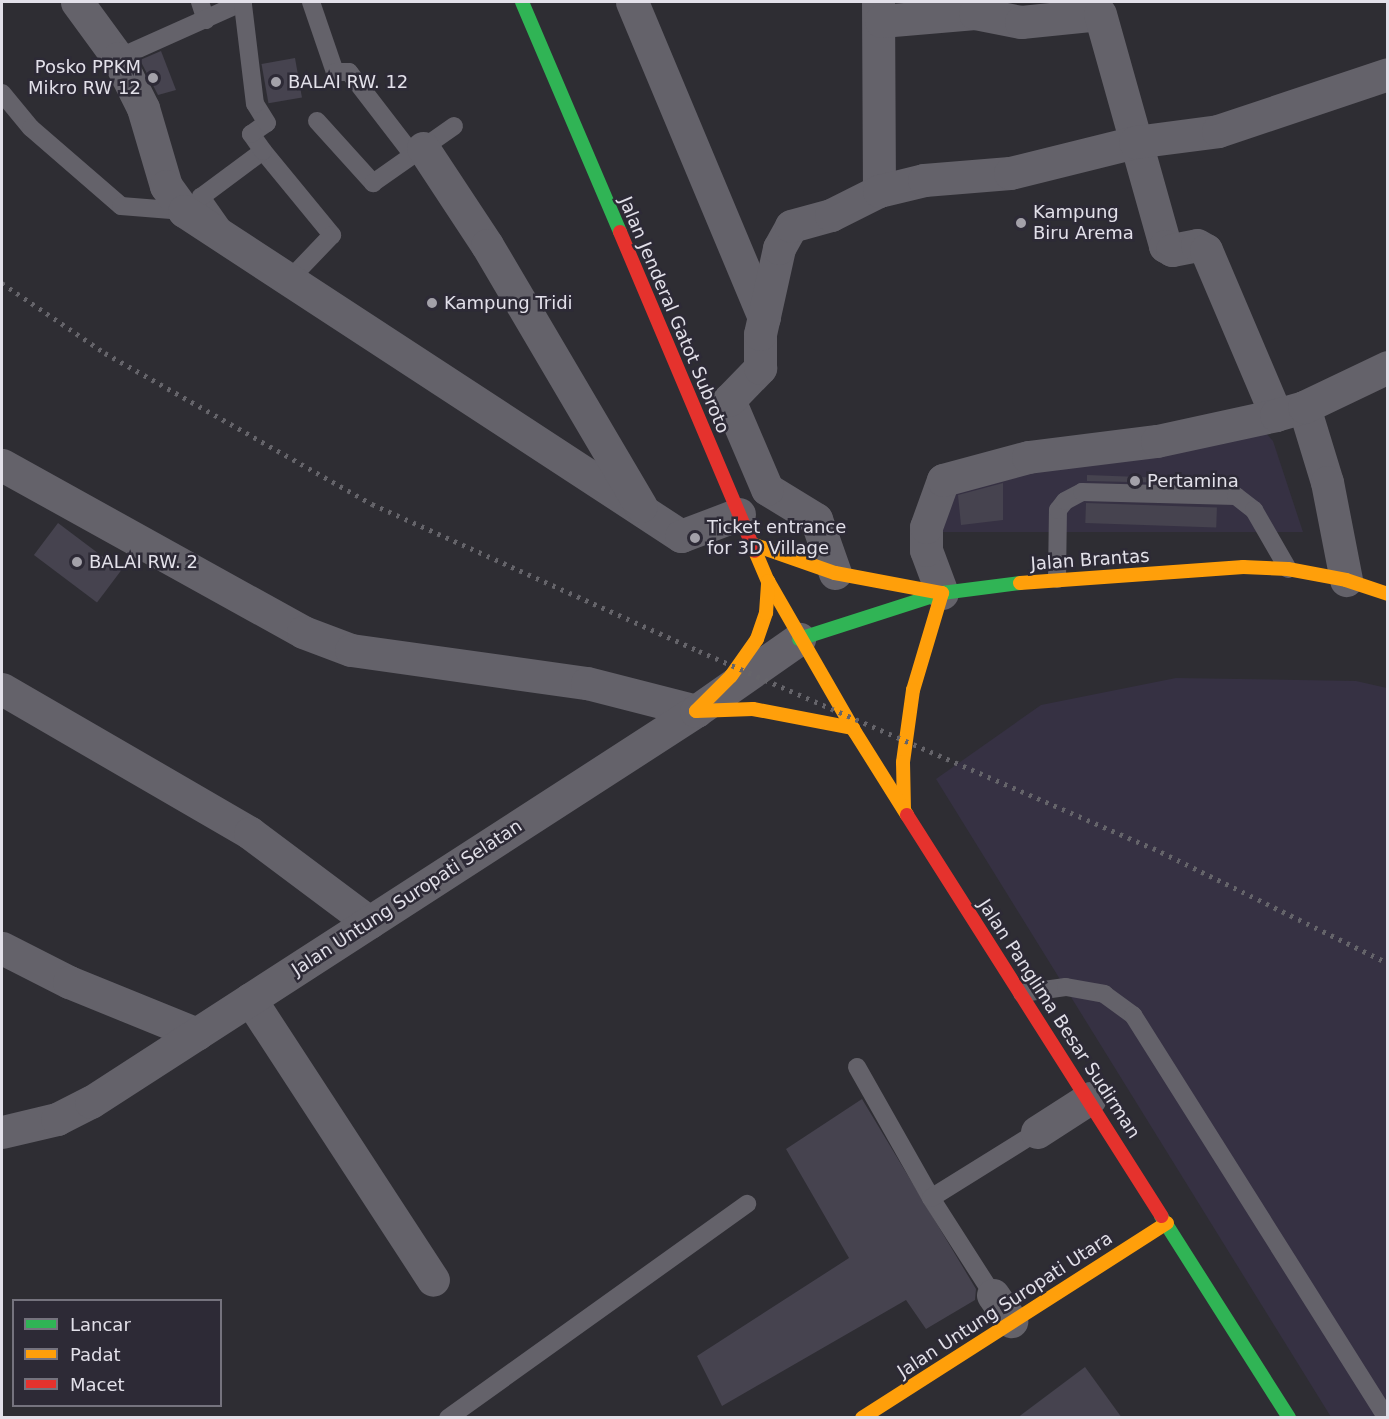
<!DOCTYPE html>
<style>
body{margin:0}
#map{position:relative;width:1389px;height:1419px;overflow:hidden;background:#2e2d33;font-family:"DejaVu Sans",sans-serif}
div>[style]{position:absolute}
.built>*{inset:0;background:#363143}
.building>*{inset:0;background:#46434f;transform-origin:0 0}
.lane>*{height:18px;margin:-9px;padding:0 9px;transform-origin:9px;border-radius:9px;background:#64626a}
.street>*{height:33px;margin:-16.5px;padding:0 16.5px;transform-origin:16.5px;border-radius:16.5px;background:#64626a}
.fast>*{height:14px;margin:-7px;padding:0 7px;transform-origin:7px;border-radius:7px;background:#30b455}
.slow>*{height:14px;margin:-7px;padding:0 7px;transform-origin:7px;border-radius:7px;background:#ff9f0a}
.jam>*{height:14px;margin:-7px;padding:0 7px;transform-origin:7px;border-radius:7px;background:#e5322d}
.rail>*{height:4.5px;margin-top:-2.25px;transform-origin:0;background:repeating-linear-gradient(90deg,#65646a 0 3px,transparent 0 9px)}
.dots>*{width:16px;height:16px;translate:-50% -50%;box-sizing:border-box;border:3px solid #2d2a36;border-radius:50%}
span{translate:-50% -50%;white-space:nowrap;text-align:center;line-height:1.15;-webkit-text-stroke:5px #2d2a36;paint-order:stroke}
.poi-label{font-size:18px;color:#e2e0e9}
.right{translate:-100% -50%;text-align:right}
.left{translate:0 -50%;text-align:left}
.street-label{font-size:18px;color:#e2e0e9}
.frame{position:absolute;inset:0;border:3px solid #e2e0e9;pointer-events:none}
.legend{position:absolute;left:12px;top:1299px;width:210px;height:108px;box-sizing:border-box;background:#2d2a36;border:2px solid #75737e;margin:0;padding:8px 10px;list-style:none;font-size:18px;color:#e2e0e9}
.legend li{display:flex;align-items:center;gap:12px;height:30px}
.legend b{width:30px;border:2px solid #75737e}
</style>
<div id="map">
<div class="built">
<div style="clip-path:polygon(1265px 432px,1273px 441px,1303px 532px,942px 532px,945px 505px,963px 485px)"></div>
<div style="clip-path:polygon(1176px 678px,1356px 681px,1387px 688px,1387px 1417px,1331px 1417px,936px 779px,1041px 705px)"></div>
</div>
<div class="building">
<div style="clip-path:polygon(161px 51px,176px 90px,158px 95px,140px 60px)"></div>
<div style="left:295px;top:58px;width:40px;height:34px;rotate:80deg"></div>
<div style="clip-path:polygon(1087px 475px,1218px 480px,1218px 484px,1087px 481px)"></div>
<div style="clip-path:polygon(1003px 483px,1003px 520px,961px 525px,958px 495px)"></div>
<div style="left:1086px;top:503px;width:131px;height:20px;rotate:2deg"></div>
<div style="left:58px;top:523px;width:79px;height:40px;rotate:37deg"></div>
<div style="clip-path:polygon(862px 1099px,976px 1289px,975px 1300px,926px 1329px,906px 1300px,722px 1406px,697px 1356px,849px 1258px,786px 1149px)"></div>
<div style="clip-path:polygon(1085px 1367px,1122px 1418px,1017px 1418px)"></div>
</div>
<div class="lane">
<div style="left:200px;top:2px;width:19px;rotate:72deg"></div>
<div style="left:311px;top:2px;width:74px;rotate:71.1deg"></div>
<div style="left:335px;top:72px;width:14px"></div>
<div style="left:349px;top:72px;width:105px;rotate:52.4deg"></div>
<div style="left:118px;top:58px;width:137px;rotate:-24.1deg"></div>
<div style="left:2px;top:93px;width:45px;rotate:50.4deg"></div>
<div style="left:31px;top:128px;width:119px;rotate:40.9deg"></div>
<div style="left:121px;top:206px;width:63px;rotate:4.5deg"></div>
<div style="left:317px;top:121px;width:84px;rotate:47.9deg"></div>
<div style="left:373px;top:183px;width:99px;rotate:-35.1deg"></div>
<div style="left:263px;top:151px;width:109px;rotate:50.6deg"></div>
<div style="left:332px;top:235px;width:62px;rotate:133.7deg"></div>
<div style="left:222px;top:227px;width:37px;rotate:-125deg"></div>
<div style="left:201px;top:197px;width:77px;rotate:-36.6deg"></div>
<div style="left:263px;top:151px;width:21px;rotate:-125deg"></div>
<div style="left:251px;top:134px;width:19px;rotate:-35deg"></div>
<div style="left:267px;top:123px;width:22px;rotate:-122deg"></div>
<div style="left:255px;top:104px;width:100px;rotate:-96.9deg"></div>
<div style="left:1057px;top:579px;width:69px;rotate:-89.2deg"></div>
<div style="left:1058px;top:510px;width:11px;rotate:-52deg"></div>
<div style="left:1065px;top:501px;width:19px;rotate:-28deg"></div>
<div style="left:1082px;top:492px;width:154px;rotate:1.5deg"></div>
<div style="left:1236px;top:496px;width:23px;rotate:38deg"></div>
<div style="left:1254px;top:510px;width:68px;rotate:60deg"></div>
<div style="left:1022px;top:993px;width:44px;rotate:-7.8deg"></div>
<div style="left:1066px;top:987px;width:39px;rotate:10deg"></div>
<div style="left:1104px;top:994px;width:36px;rotate:36deg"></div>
<div style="left:1133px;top:1015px;width:476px;rotate:57.8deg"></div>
<div style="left:857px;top:1067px;width:150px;rotate:60.5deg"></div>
<div style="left:931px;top:1198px;width:115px;rotate:57.4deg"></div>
<div style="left:931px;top:1198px;width:125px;rotate:-31.9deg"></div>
<div style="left:448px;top:1418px;width:368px;rotate:-35.6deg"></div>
</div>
<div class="street">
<div style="left:77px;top:2px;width:69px;rotate:53.8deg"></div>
<div style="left:118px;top:58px;width:56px;rotate:63.4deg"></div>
<div style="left:143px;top:108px;width:81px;rotate:73.6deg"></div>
<div style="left:166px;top:186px;width:31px;rotate:54deg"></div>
<div style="left:184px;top:211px;width:594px;rotate:33.18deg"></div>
<div style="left:681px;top:536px;width:62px;rotate:-20.8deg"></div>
<div style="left:632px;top:2px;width:342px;rotate:67.3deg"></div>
<div style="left:878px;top:2px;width:189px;rotate:89.7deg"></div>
<div style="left:881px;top:21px;width:94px;rotate:-4.9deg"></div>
<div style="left:975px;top:13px;width:47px;rotate:11.1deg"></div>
<div style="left:1021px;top:22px;width:79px;rotate:-5.8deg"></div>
<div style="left:1100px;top:14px;width:241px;rotate:74.3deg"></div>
<div style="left:1165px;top:246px;width:8px;rotate:30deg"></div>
<div style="left:1172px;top:250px;width:25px;rotate:-11deg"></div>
<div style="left:1197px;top:245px;width:10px;rotate:29deg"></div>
<div style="left:1206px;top:250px;width:179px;rotate:67deg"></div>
<div style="left:423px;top:148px;width:116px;rotate:56.6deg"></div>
<div style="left:487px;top:245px;width:303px;rotate:59.5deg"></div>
<div style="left:1304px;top:407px;width:78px;rotate:73deg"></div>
<div style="left:1327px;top:482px;width:100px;rotate:79deg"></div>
<div style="left:2px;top:465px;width:344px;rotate:29deg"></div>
<div style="left:303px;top:632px;width:51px;rotate:20.6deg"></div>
<div style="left:351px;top:650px;width:238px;rotate:8deg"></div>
<div style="left:587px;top:683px;width:113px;rotate:14.4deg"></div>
<div style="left:835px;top:573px;width:57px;rotate:-109.4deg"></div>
<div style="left:816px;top:519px;width:57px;rotate:-148.5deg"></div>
<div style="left:767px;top:489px;width:97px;rotate:-113.1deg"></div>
<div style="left:729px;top:400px;width:45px;rotate:-45.9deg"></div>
<div style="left:760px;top:368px;width:34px;rotate:-90deg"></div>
<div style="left:760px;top:334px;width:88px;rotate:-77.5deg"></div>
<div style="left:779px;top:248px;width:25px;rotate:-61deg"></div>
<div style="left:791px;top:226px;width:41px;rotate:-15.4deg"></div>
<div style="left:831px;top:215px;width:54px;rotate:-26.6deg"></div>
<div style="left:879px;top:191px;width:46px;rotate:-13.7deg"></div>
<div style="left:924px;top:180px;width:86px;rotate:-4.7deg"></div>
<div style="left:1010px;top:173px;width:129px;rotate:-13.9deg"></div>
<div style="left:1135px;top:142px;width:84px;rotate:-7.5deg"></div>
<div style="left:1218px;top:131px;width:179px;rotate:-18.5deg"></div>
<div style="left:942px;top:593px;width:46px;rotate:-110.4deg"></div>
<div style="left:926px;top:550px;width:23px;rotate:-90deg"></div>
<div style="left:926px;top:527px;width:50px;rotate:-70.1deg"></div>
<div style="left:943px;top:480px;width:88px;rotate:-15.1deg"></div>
<div style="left:1028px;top:457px;width:130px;rotate:-7.1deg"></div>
<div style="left:1157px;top:441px;width:122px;rotate:-12.3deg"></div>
<div style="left:1276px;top:415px;width:29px;rotate:-16deg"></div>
<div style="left:1304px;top:407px;width:93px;rotate:-25.5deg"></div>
<div style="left:2px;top:689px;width:287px;rotate:30.1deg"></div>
<div style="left:250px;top:833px;width:149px;rotate:36.8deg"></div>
<div style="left:2px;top:948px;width:75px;rotate:26.9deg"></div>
<div style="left:69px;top:982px;width:138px;rotate:22.1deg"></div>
<div style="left:250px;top:999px;width:335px;rotate:56.9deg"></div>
<div style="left:2px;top:1132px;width:57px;rotate:-13.3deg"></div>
<div style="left:57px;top:1119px;width:38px;rotate:-27deg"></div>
<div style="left:91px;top:1102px;width:720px;rotate:-32.87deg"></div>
<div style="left:696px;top:711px;width:126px;rotate:-35deg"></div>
<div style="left:1037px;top:1132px;width:63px;rotate:-32.7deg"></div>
<div style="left:993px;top:1295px;width:32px;rotate:55deg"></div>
</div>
<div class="fast">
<div style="left:522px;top:2px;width:250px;rotate:66.9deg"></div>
<div style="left:799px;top:639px;width:150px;rotate:-17.8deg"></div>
<div style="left:942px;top:593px;width:79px;rotate:-7.3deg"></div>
<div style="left:1161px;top:1216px;width:239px;rotate:57.6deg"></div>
</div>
<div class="slow">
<div style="left:752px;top:544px;width:88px;rotate:19.3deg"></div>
<div style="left:835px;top:573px;width:109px;rotate:10.6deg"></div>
<div style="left:942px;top:593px;width:101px;rotate:106.6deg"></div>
<div style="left:913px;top:690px;width:73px;rotate:97.9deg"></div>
<div style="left:903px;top:762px;width:47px;rotate:88.8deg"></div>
<div style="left:755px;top:551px;width:33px;rotate:67deg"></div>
<div style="left:768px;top:581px;width:174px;rotate:60.1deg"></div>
<div style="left:855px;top:732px;width:98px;rotate:57.9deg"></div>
<div style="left:1020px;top:583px;width:224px;rotate:-4.1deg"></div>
<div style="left:1243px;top:567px;width:45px;rotate:2.5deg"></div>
<div style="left:1288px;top:569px;width:59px;rotate:10.7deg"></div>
<div style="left:1346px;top:580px;width:44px;rotate:18.4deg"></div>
<div style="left:696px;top:711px;width:57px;rotate:-2deg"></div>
<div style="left:753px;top:709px;width:102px;rotate:10.8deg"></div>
<div style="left:696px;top:711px;width:49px;rotate:-45deg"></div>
<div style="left:731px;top:676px;width:45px;rotate:-54.9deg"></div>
<div style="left:757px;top:639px;width:28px;rotate:-71deg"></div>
<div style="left:766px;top:613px;width:32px;rotate:-86deg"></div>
<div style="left:862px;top:1418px;width:362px;rotate:-32.6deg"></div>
</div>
<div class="jam">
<div style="left:620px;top:232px;width:346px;rotate:67.1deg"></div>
<div style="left:907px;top:815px;width:475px;rotate:57.6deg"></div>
</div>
<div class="rail">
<div style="left:2px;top:283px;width:125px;rotate:34.2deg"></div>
<div style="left:105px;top:353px;width:307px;rotate:29.5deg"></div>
<div style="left:372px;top:504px;width:359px;rotate:24.2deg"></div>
<div style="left:699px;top:651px;width:495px;rotate:23.5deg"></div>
<div style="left:1153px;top:848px;width:262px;rotate:26.1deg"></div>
</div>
<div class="dots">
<div style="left:153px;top:78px;background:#a3a1a9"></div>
<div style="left:276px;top:82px;background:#a3a1a9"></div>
<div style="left:1021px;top:223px;background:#a3a1a9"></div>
<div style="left:432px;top:303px;background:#a3a1a9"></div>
<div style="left:1135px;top:481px;background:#a3a1a9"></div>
<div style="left:695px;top:538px;background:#a3a1a9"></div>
<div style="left:77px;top:562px;background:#a3a1a9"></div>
</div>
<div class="poi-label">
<span class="right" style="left:141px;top:78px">Posko PPKM<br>Mikro RW 12</span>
<span class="left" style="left:288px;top:82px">BALAI RW. 12</span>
<span class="left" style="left:1033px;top:223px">Kampung<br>Biru Arema</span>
<span class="left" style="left:444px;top:303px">Kampung Tridi</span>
<span class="left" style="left:1147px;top:481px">Pertamina</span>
<span class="left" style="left:707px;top:538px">Ticket entrance<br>for 3D Village</span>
<span class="left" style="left:89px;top:562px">BALAI RW. 2</span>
</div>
<div class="street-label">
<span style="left:674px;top:315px;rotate:67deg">Jalan Jenderal Gatot Subroto</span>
<span style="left:1090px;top:560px;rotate:-4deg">Jalan Brantas</span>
<span style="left:407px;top:898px;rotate:-33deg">Jalan Untung Suropati Selatan</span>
<span style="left:1059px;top:1019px;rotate:57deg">Jalan Panglima Besar Sudirman</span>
<span style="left:1005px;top:1305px;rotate:-33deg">Jalan Untung Suropati Utara</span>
</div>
<div class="frame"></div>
<ul class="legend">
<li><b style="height:8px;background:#30b455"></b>Lancar</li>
<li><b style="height:8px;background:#ff9f0a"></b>Padat</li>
<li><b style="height:8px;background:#e5322d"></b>Macet</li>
</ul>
</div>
